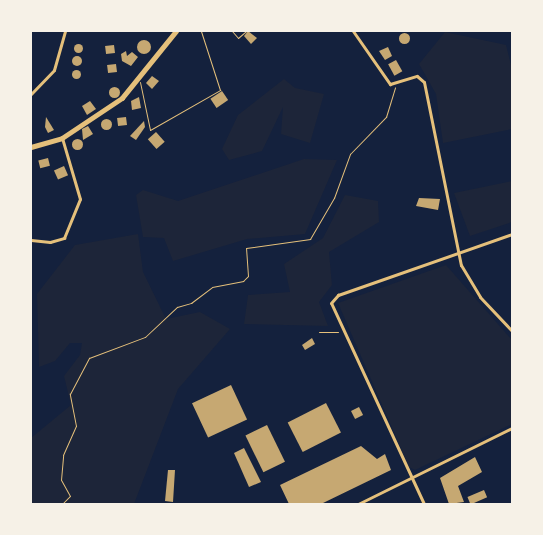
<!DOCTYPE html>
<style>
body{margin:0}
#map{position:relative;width:543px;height:535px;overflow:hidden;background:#14213d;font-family:"Noto Sans",sans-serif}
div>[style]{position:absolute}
.green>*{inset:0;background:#1d2539}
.building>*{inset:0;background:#c6a872;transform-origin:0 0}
.round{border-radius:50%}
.path>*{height:1px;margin:-0.5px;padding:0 0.5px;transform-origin:0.5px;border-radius:0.5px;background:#e5c07b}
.minor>*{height:3px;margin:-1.5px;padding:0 1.5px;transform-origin:1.5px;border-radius:1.5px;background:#e5c07b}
.secondary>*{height:4.5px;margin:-2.25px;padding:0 2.25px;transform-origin:2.25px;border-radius:2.25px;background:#e5c07b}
span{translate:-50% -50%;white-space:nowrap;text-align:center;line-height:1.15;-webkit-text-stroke:5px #f6f1e7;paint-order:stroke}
.frame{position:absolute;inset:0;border:32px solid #f6f1e7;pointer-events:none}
</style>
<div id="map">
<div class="green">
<div style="clip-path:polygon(445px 32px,506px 45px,512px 69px,512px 129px,443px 143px,436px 94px,419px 64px)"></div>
<div style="clip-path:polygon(284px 79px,295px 88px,324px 94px,310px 143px,281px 134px,283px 107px,262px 151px,229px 160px,222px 149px,238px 115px)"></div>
<div style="clip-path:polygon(304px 159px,337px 160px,305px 234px,247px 239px,173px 261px,164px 238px,143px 237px,136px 195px,143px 190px,178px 201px)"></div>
<div style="clip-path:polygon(512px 181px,512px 222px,470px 236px,454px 193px)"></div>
<div style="clip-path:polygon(345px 195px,378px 201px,379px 222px,329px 252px,332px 285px,319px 302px,328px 326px,244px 324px,248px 295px,290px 292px,284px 264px,323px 238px)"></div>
<div style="clip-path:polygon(138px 234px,143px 272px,166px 319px,200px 312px,230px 329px,178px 389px,134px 504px,31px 504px,31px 438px,71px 405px,64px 376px,80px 355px,82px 343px,70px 343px,55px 361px,39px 367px,37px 294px,75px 245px)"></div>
<div style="clip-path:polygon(446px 265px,512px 340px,512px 424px,415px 470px,409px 467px,338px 303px)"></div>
</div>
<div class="building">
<div style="clip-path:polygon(248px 31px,257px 38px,251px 44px,244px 36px)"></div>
<div class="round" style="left:398.5px;top:32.5px;width:11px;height:11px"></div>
<div class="round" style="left:137px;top:40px;width:14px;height:14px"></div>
<div class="round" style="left:73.5px;top:43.5px;width:9px;height:9px"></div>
<div style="left:114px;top:45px;width:8px;height:9px;rotate:83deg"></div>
<div style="clip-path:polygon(388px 47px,392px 56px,385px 60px,379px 51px)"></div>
<div style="clip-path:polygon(126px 51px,127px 56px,132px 52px,138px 57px,131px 66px,122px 61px,121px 54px)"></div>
<div class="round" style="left:72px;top:56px;width:10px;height:10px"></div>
<div style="left:396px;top:60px;width:13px;height:9px;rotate:61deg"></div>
<div style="left:116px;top:64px;width:8px;height:9px;rotate:83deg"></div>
<div class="round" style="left:71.5px;top:69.5px;width:9px;height:9px"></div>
<div style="clip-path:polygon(152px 76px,159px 81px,152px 89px,146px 83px)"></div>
<div class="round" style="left:108.5px;top:86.5px;width:11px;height:11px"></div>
<div style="left:222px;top:91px;width:11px;height:14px;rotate:56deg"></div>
<div style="clip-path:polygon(139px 97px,141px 108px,132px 110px,131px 101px)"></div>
<div style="clip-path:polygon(90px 101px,96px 109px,87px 115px,82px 106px)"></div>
<div style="clip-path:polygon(46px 117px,54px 130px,48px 133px,45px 127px)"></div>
<div style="left:126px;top:117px;width:8px;height:9px;rotate:83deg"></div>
<div class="round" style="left:100.5px;top:118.5px;width:11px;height:11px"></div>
<div style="clip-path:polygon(144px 121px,145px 127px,136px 140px,130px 136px)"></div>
<div style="clip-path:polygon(88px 126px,93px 134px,83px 140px,82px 129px)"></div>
<div style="left:156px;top:132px;width:13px;height:11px;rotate:48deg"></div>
<div class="round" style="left:71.5px;top:138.5px;width:11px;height:11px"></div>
<div style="left:48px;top:158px;width:8px;height:10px;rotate:76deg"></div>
<div style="left:64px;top:166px;width:10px;height:11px;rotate:66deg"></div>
<div style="clip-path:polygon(419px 198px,440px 199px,438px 210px,416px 206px)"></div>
<div style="clip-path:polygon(312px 338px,315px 344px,305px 350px,302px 345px)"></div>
<div style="left:231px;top:385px;width:38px;height:43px;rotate:65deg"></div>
<div style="left:326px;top:403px;width:33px;height:43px;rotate:63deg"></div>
<div style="left:359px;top:407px;width:9px;height:9px;rotate:63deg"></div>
<div style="left:267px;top:425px;width:41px;height:24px;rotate:64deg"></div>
<div style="clip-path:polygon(361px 446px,377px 459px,385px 454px,391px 470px,321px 504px,289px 504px,280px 485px)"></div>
<div style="clip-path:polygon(244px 448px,261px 482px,249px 487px,234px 453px)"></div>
<div style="clip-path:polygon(475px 457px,482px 472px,458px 486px,464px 502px,449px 504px,440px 478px)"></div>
<div style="clip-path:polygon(168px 470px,175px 470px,173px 502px,165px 501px)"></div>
<div style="left:484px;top:490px;width:8px;height:18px;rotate:67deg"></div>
</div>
<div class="path">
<div style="left:232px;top:31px;width:9px;rotate:49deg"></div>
<div style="left:238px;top:38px;width:11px;rotate:-41deg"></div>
<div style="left:140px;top:82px;width:49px;rotate:78.2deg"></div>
<div style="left:150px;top:130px;width:81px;rotate:-29.7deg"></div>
<div style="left:220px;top:90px;width:62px;rotate:-107.9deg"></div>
<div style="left:319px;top:332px;width:19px"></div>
<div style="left:62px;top:504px;width:11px;rotate:-45deg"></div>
<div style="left:70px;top:496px;width:18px;rotate:-119deg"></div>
<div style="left:61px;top:480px;width:25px;rotate:-85deg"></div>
<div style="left:63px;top:455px;width:32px;rotate:-66deg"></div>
<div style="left:76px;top:426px;width:33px;rotate:-101deg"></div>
<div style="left:70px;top:394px;width:41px;rotate:-62.2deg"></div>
<div style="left:89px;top:358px;width:60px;rotate:-20.6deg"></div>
<div style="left:145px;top:337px;width:44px;rotate:-43.2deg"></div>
<div style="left:177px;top:307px;width:15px;rotate:-16deg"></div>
<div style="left:191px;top:303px;width:26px;rotate:-37deg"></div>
<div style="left:212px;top:287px;width:32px;rotate:-11deg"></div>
<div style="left:243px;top:281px;width:7px;rotate:-45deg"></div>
<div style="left:248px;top:276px;width:28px;rotate:-94deg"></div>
<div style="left:246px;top:248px;width:65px;rotate:-8deg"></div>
<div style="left:310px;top:239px;width:48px;rotate:-59.7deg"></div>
<div style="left:334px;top:198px;width:47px;rotate:-70deg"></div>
<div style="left:350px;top:154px;width:52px;rotate:-45.8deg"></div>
<div style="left:386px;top:117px;width:31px;rotate:-73deg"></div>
</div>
<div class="minor">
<div style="left:353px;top:31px;width:65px;rotate:55.1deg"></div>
<div style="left:390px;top:84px;width:28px;rotate:-17deg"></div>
<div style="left:417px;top:76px;width:9px;rotate:41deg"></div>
<div style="left:424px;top:82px;width:187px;rotate:78.6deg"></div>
<div style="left:461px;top:265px;width:37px;rotate:59deg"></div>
<div style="left:480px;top:297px;width:47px;rotate:46.7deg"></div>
<div style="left:31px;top:94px;width:33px;rotate:-46deg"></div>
<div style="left:54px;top:70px;width:41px;rotate:-74.2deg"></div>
<div style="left:31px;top:240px;width:19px;rotate:6deg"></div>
<div style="left:50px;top:242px;width:15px;rotate:-16deg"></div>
<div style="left:64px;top:238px;width:42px;rotate:-67.7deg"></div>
<div style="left:80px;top:199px;width:64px;rotate:-106.4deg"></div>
<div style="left:358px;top:504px;width:172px;rotate:-26.3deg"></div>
<div style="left:424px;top:504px;width:221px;rotate:-114.8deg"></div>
<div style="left:331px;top:303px;width:11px;rotate:-49deg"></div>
<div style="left:338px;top:295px;width:184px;rotate:-19.3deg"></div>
</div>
<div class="secondary">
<div style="left:31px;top:147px;width:32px;rotate:-16deg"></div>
<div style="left:62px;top:138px;width:72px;rotate:-33.7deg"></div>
<div style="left:122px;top:98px;width:86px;rotate:-51.1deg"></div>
</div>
<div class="frame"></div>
</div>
